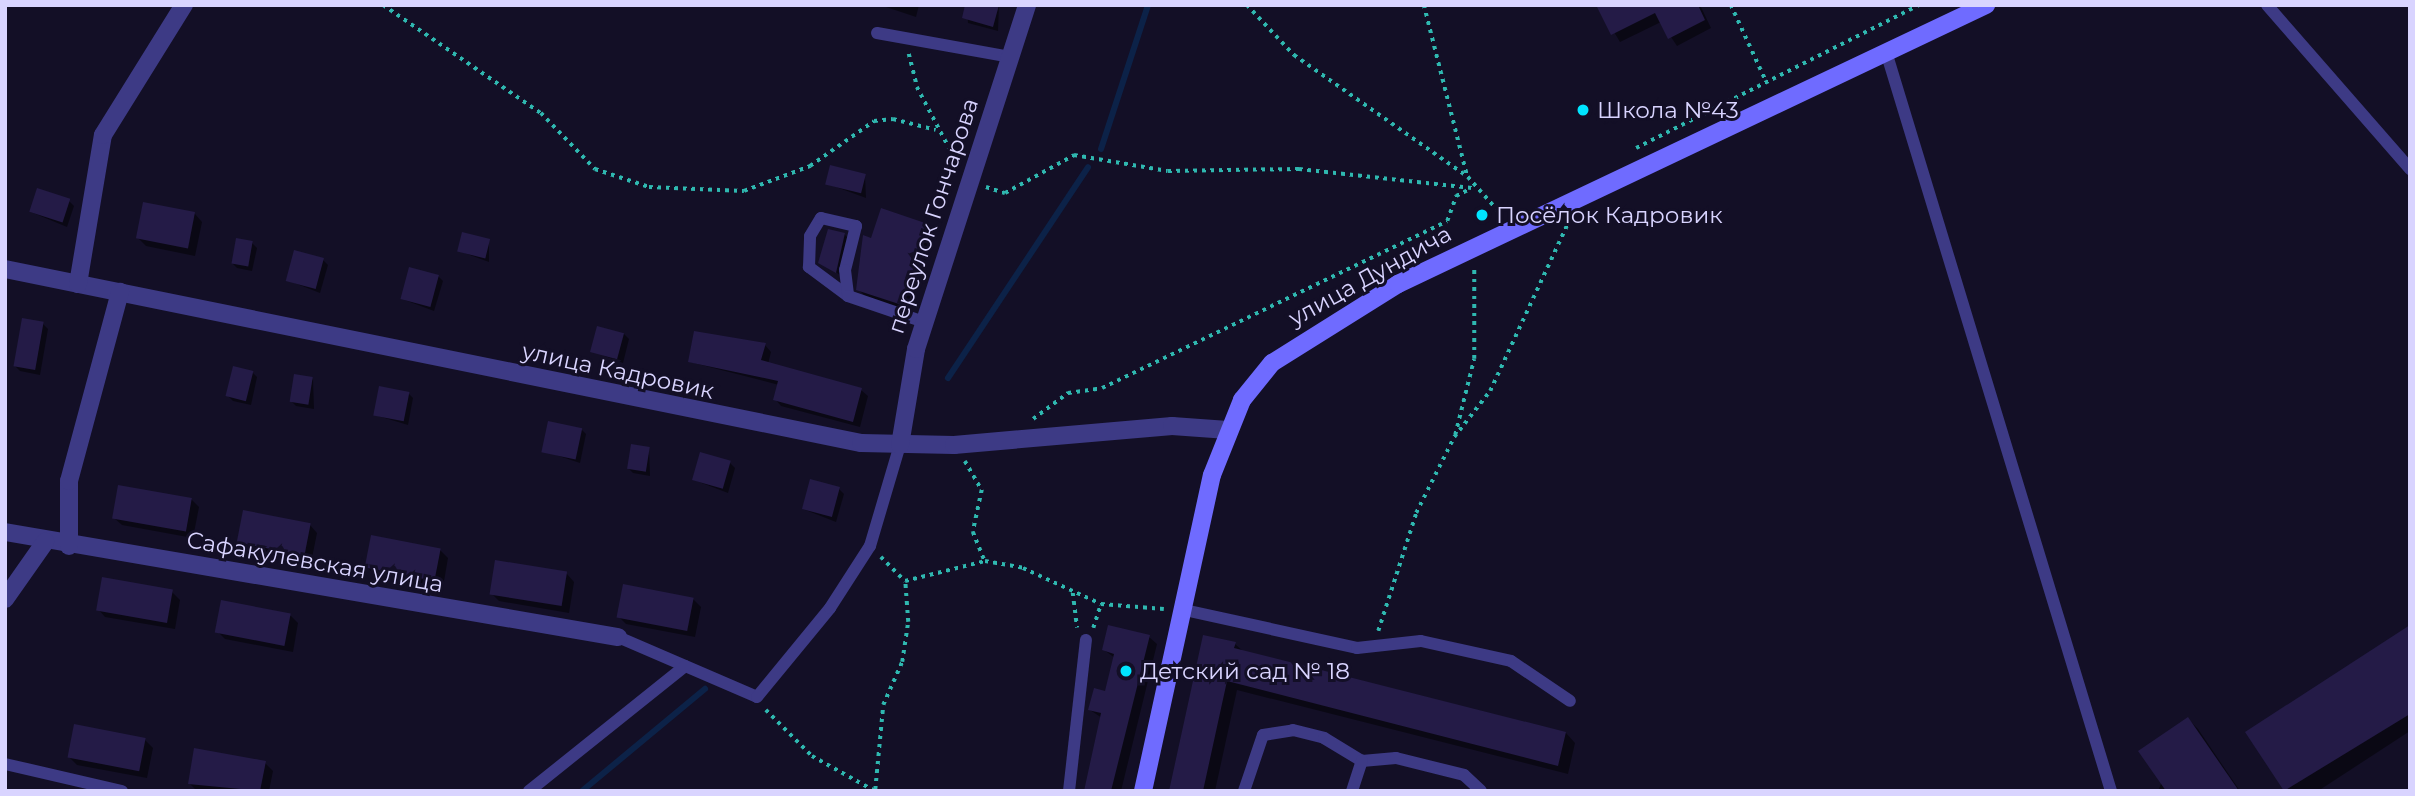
<!DOCTYPE html>
<meta charset="utf-8">
<style>
body{margin:0}
#map{position:relative;width:2415px;height:796px;overflow:hidden;background:#130f26;font-family:Montserrat,sans-serif}
div>[style]{position:absolute}
.shadow>*{inset:0;background:#0007}
.stream>*{height:6px;margin:-3px;padding:0 3px;transform-origin:3px;border-radius:3px;background:#0c2248}
.building>*{inset:0;background:#241b47;transform-origin:0 0}
.path>*{height:3.5px;margin-top:-1.75px;transform-origin:0;background:repeating-linear-gradient(90deg,#2fb8b0 0 3.5px,transparent 0 8.5px)}
.service>*{height:12px;margin:-6px;padding:0 6px;transform-origin:6px;border-radius:6px;background:#3d3a85}
.minor>*{height:18px;margin:-9px;padding:0 9px;transform-origin:9px;border-radius:9px;background:#3d3a85}
.secondary>*{height:18px;margin:-9px;padding:0 9px;transform-origin:9px;border-radius:9px;background:#6f6bff}
.dots>*{width:19px;height:19px;translate:-50% -50%;box-sizing:border-box;border:4px solid #130f26;border-radius:50%}
span{translate:-50% -50%;white-space:nowrap;text-align:center;line-height:1.15;-webkit-text-stroke:6px #130f26;paint-order:stroke}
.poi-label{font-size:23px;color:#d9d4ff}
.left{translate:0 -50%;text-align:left}
.street-label{font-size:23px;color:#d9d4ff}
.frame{position:absolute;inset:0;border:7px solid #d9d4ff;pointer-events:none}
</style>
<div id="map">
<div class="shadow">
<div style="clip-path:polygon(880px 5px,919px 5px,916px 17px)"></div>
<div style="clip-path:polygon(967px 5px,999px 5px,998px 31px,968px 23px)"></div>
<div style="clip-path:polygon(1598px 5px,1700px 5px,1711px 28px,1677px 46px,1661px 22px,1620px 42px)"></div>
<div style="clip-path:polygon(865px 176px,866px 198px,828px 184px)"></div>
<div style="clip-path:polygon(69px 201px,74px 206px,67px 227px,31px 212px)"></div>
<div style="clip-path:polygon(195px 214px,202px 222px,195px 256px,146px 246px,138px 238px)"></div>
<div style="clip-path:polygon(927px 225px,935px 233px,909px 312px,866px 297px,858px 289px,872px 240px)"></div>
<div style="clip-path:polygon(844px 234px,849px 239px,841px 276px,825px 263px)"></div>
<div style="clip-path:polygon(489px 241px,489px 262px,459px 251px)"></div>
<div style="clip-path:polygon(252px 243px,257px 248px,252px 271px,237px 268px,232px 263px)"></div>
<div style="clip-path:polygon(323px 260px,328px 265px,320px 293px,287px 280px)"></div>
<div style="clip-path:polygon(438px 276px,443px 281px,434px 311px,402px 299px)"></div>
<div style="clip-path:polygon(43px 324px,48px 329px,40px 375px,20px 371px,15px 366px)"></div>
<div style="clip-path:polygon(624px 334px,629px 339px,623px 363px,592px 351px)"></div>
<div style="clip-path:polygon(765px 345px,771px 352px,768px 364px,861px 390px,868px 396px,860px 427px,781px 406px,775px 399px,779px 385px,690px 362px)"></div>
<div style="clip-path:polygon(252px 372px,257px 377px,251px 405px,233px 401px,228px 396px)"></div>
<div style="clip-path:polygon(313px 379px,314px 409px,296px 406px,291px 401px)"></div>
<div style="clip-path:polygon(408px 393px,413px 398px,408px 425px,375px 415px)"></div>
<div style="clip-path:polygon(581px 429px,586px 434px,580px 463px,544px 451px)"></div>
<div style="clip-path:polygon(649px 449px,650px 476px,633px 473px,628px 468px)"></div>
<div style="clip-path:polygon(730px 463px,735px 468px,728px 493px,694px 480px)"></div>
<div style="clip-path:polygon(839px 489px,844px 494px,836px 522px,803px 509px)"></div>
<div style="clip-path:polygon(191px 499px,199px 507px,193px 538px,122px 525px,114px 518px)"></div>
<div style="clip-path:polygon(310px 525px,317px 533px,311px 563px,246px 549px,238px 541px)"></div>
<div style="clip-path:polygon(440px 550px,448px 558px,443px 587px,374px 574px,367px 567px)"></div>
<div style="clip-path:polygon(567px 574px,574px 582px,569px 613px,499px 601px,491px 593px)"></div>
<div style="clip-path:polygon(172px 592px,180px 600px,175px 629px,105px 617px,98px 609px)"></div>
<div style="clip-path:polygon(693px 599px,701px 607px,695px 637px,626px 624px,618px 616px)"></div>
<div style="clip-path:polygon(291px 616px,298px 623px,293px 652px,225px 639px,217px 631px)"></div>
<div style="clip-path:polygon(2410px 627px,2410px 731px,2318px 791px,2286px 791px,2248px 732px)"></div>
<div style="clip-path:polygon(1149px 637px,1157px 644px,1121px 791px,1086px 791px,1102px 718px,1090px 710px,1106px 693px,1115px 658px,1104px 650px)"></div>
<div style="clip-path:polygon(1235px 644px,1244px 652px,1566px 733px,1575px 743px,1568px 774px,1237px 690px,1215px 791px,1170px 791px)"></div>
<div style="clip-path:polygon(2188px 719px,2198px 729px,2240px 791px,2158px 791px)"></div>
<div style="clip-path:polygon(145px 740px,153px 748px,147px 778px,77px 765px,69px 757px)"></div>
<div style="clip-path:polygon(265px 763px,273px 771px,269px 791px,197px 791px,189px 783px)"></div>
</div>
<div class="stream">
<div style="left:1101px;top:149px;width:151px;rotate:-71.9deg"></div>
<div style="left:948px;top:378px;width:253px;rotate:-56.4deg"></div>
<div style="left:582px;top:791px;width:160px;rotate:-39.7deg"></div>
</div>
<div class="building">
<div style="clip-path:polygon(965px 5px,999px 5px,993px 27px,962px 18px)"></div>
<div style="clip-path:polygon(1596px 5px,1698px 5px,1705px 20px,1668px 39px,1655px 13px,1611px 35px)"></div>
<div style="left:830px;top:165px;width:37px;height:20px;rotate:14deg"></div>
<div style="left:37px;top:188px;width:35px;height:25px;rotate:18deg"></div>
<div style="left:143px;top:202px;width:53px;height:37px;rotate:11deg"></div>
<div style="clip-path:polygon(881px 208px,928px 224px,902px 305px,856px 290px,863px 235px,871px 238px)"></div>
<div style="clip-path:polygon(828px 229px,845px 233px,836px 273px,818px 263px)"></div>
<div style="left:462px;top:232px;width:29px;height:20px;rotate:14deg"></div>
<div style="left:236px;top:238px;width:17px;height:26px;rotate:10deg"></div>
<div style="left:294px;top:250px;width:31px;height:32px;rotate:15deg"></div>
<div style="left:409px;top:267px;width:31px;height:33px;rotate:15deg"></div>
<div style="left:22px;top:318px;width:22px;height:49px;rotate:10deg"></div>
<div style="left:597px;top:326px;width:28px;height:27px;rotate:15deg"></div>
<div style="clip-path:polygon(694px 331px,766px 343px,761px 360px,862px 388px,853px 422px,773px 400px,778px 381px,688px 362px)"></div>
<div style="left:233px;top:366px;width:21px;height:31px;rotate:14deg"></div>
<div style="left:294px;top:374px;width:19px;height:28px;rotate:9deg"></div>
<div style="left:379px;top:386px;width:31px;height:30px;rotate:11deg"></div>
<div style="left:548px;top:421px;width:35px;height:32px;rotate:12deg"></div>
<div style="left:631px;top:444px;width:19px;height:25px;rotate:9deg"></div>
<div style="left:700px;top:452px;width:32px;height:29px;rotate:16deg"></div>
<div style="left:810px;top:479px;width:31px;height:31px;rotate:15deg"></div>
<div style="left:118px;top:485px;width:75px;height:34px;rotate:10deg"></div>
<div style="left:243px;top:510px;width:69px;height:33px;rotate:11deg"></div>
<div style="left:371px;top:535px;width:71px;height:33px;rotate:11deg"></div>
<div style="left:495px;top:560px;width:73px;height:35px;rotate:9deg"></div>
<div style="left:102px;top:577px;width:72px;height:34px;rotate:10deg"></div>
<div style="left:623px;top:584px;width:72px;height:34px;rotate:11deg"></div>
<div style="left:221px;top:600px;width:71px;height:33px;rotate:11deg"></div>
<div style="clip-path:polygon(1108px 625px,1150px 635px,1111px 791px,1084px 791px,1101px 713px,1088px 710px,1094px 688px,1105px 691px,1114px 654px,1102px 650px)"></div>
<div style="clip-path:polygon(2410px 625px,2410px 714px,2284px 791px,2245px 732px)"></div>
<div style="clip-path:polygon(1203px 635px,1236px 642px,1234px 648px,1566px 732px,1558px 766px,1227px 681px,1203px 791px,1169px 791px)"></div>
<div style="clip-path:polygon(2188px 717px,2239px 791px,2166px 791px,2138px 751px)"></div>
<div style="left:74px;top:724px;width:73px;height:34px;rotate:11deg"></div>
<div style="clip-path:polygon(194px 748px,266px 761px,260px 791px,188px 784px)"></div>
</div>
<div class="path">
<div style="left:383px;top:5px;width:191px;rotate:34.4deg"></div>
<div style="left:541px;top:113px;width:78px;rotate:46deg"></div>
<div style="left:595px;top:169px;width:57px;rotate:18.4deg"></div>
<div style="left:649px;top:187px;width:95px;rotate:2.4deg"></div>
<div style="left:744px;top:191px;width:71px;rotate:-20.7deg"></div>
<div style="left:810px;top:166px;width:78px;rotate:-35.1deg"></div>
<div style="left:874px;top:121px;width:19px;rotate:-6deg"></div>
<div style="left:893px;top:119px;width:44px;rotate:14.3deg"></div>
<div style="left:1247px;top:5px;width:69px;rotate:46.8deg"></div>
<div style="left:1294px;top:55px;width:213px;rotate:35deg"></div>
<div style="left:1468px;top:177px;width:50px;rotate:48.3deg"></div>
<div style="left:1424px;top:5px;width:175px;rotate:75.8deg"></div>
<div style="left:1731px;top:5px;width:84px;rotate:65.3deg"></div>
<div style="left:909px;top:54px;width:34px;rotate:76deg"></div>
<div style="left:917px;top:87px;width:84px;rotate:62.2deg"></div>
<div style="left:1636px;top:148px;width:317px;rotate:-26.8deg"></div>
<div style="left:986px;top:187px;width:20px;rotate:18deg"></div>
<div style="left:1005px;top:193px;width:79px;rotate:-28.8deg"></div>
<div style="left:1074px;top:155px;width:95px;rotate:9.7deg"></div>
<div style="left:1168px;top:171px;width:131px;rotate:-0.9deg"></div>
<div style="left:1299px;top:169px;width:174px;rotate:6.3deg"></div>
<div style="left:1033px;top:419px;width:44px;rotate:-36.6deg"></div>
<div style="left:1068px;top:393px;width:34px;rotate:-8deg"></div>
<div style="left:1102px;top:388px;width:383px;rotate:-25.8deg"></div>
<div style="left:1447px;top:221px;width:27px;rotate:-70deg"></div>
<div style="left:1456px;top:196px;width:16px;rotate:-27deg"></div>
<div style="left:1455px;top:435px;width:78px;rotate:-76deg"></div>
<div style="left:1474px;top:359px;width:92px;rotate:-90deg"></div>
<div style="left:965px;top:461px;width:34px;rotate:60deg"></div>
<div style="left:982px;top:490px;width:43px;rotate:102.1deg"></div>
<div style="left:973px;top:532px;width:31px;rotate:68deg"></div>
<div style="left:881px;top:557px;width:34px;rotate:45deg"></div>
<div style="left:905px;top:581px;width:82px;rotate:-14deg"></div>
<div style="left:985px;top:561px;width:39px;rotate:10deg"></div>
<div style="left:1023px;top:568px;width:86px;rotate:24.8deg"></div>
<div style="left:1101px;top:604px;width:63px;rotate:4.5deg"></div>
<div style="left:1073px;top:593px;width:35px;rotate:83deg"></div>
<div style="left:1093px;top:628px;width:25px;rotate:-72deg"></div>
<div style="left:1378px;top:631px;width:124px;rotate:-72.1deg"></div>
<div style="left:1416px;top:513px;width:85px;rotate:-63.4deg"></div>
<div style="left:1454px;top:437px;width:58px;rotate:-52deg"></div>
<div style="left:1490px;top:391px;width:183px;rotate:-65.1deg"></div>
<div style="left:766px;top:710px;width:65px;rotate:45deg"></div>
<div style="left:812px;top:756px;width:72px;rotate:29.1deg"></div>
<div style="left:875px;top:790px;width:85px;rotate:-84.6deg"></div>
<div style="left:883px;top:705px;width:47px;rotate:-66.2deg"></div>
<div style="left:902px;top:662px;width:40px;rotate:-81.5deg"></div>
<div style="left:908px;top:622px;width:41px;rotate:-94.2deg"></div>
</div>
<div class="service">
<div style="left:2267px;top:5px;width:218px;rotate:48.9deg"></div>
<div style="left:877px;top:33px;width:135px;rotate:10.2deg"></div>
<div style="left:1887px;top:55px;width:769px;rotate:73.07deg"></div>
<div style="left:848px;top:296px;width:49px;rotate:-143.4deg"></div>
<div style="left:809px;top:267px;width:31px;rotate:-88deg"></div>
<div style="left:810px;top:236px;width:21px;rotate:-59deg"></div>
<div style="left:821px;top:218px;width:36px;rotate:13deg"></div>
<div style="left:856px;top:226px;width:45px;rotate:104deg"></div>
<div style="left:845px;top:270px;width:26px;rotate:83deg"></div>
<div style="left:848px;top:296px;width:80px;rotate:18.9deg"></div>
<div style="left:1180px;top:609px;width:181px;rotate:12.4deg"></div>
<div style="left:1357px;top:648px;width:64px;rotate:-6.2deg"></div>
<div style="left:1421px;top:641px;width:92px;rotate:12.5deg"></div>
<div style="left:1511px;top:661px;width:71px;rotate:34.1deg"></div>
<div style="left:618px;top:637px;width:151px;rotate:23.3deg"></div>
<div style="left:757px;top:697px;width:115px;rotate:-50.6deg"></div>
<div style="left:830px;top:608px;width:74px;rotate:-57.2deg"></div>
<div style="left:870px;top:546px;width:105px;rotate:-73.5deg"></div>
<div style="left:5px;top:764px;width:120px;rotate:13deg"></div>
<div style="left:529px;top:791px;width:200px;rotate:-38.7deg"></div>
<div style="left:1069px;top:791px;width:152px;rotate:-83.6deg"></div>
<div style="left:1244px;top:791px;width:59px;rotate:-71.3deg"></div>
<div style="left:1263px;top:735px;width:30px;rotate:-9deg"></div>
<div style="left:1293px;top:730px;width:32px;rotate:14deg"></div>
<div style="left:1324px;top:738px;width:44px;rotate:31.2deg"></div>
<div style="left:1362px;top:761px;width:34px;rotate:-5deg"></div>
<div style="left:1396px;top:758px;width:70px;rotate:14deg"></div>
<div style="left:1464px;top:775px;width:23px;rotate:43deg"></div>
<div style="left:1352px;top:791px;width:32px;rotate:-72deg"></div>
</div>
<div class="minor">
<div style="left:5px;top:269px;width:874px;rotate:11.49deg"></div>
<div style="left:861px;top:443px;width:93px;rotate:1.2deg"></div>
<div style="left:954px;top:445px;width:219px;rotate:-5deg"></div>
<div style="left:1172px;top:426px;width:56px;rotate:4.1deg"></div>
<div style="left:78px;top:284px;width:151px;rotate:-80.5deg"></div>
<div style="left:103px;top:135px;width:153px;rotate:-58.1deg"></div>
<div style="left:900px;top:445px;width:97px;rotate:-80.5deg"></div>
<div style="left:916px;top:349px;width:361px;rotate:-72.1deg"></div>
<div style="left:5px;top:532px;width:622px;rotate:9.72deg"></div>
<div style="left:69px;top:546px;width:65px;rotate:-90deg"></div>
<div style="left:69px;top:481px;width:196px;rotate:-74.9deg"></div>
<div style="left:5px;top:599px;width:70px;rotate:-54.9deg"></div>
</div>
<div class="secondary">
<div style="left:1143px;top:791px;width:323px;rotate:-77.7deg"></div>
<div style="left:1212px;top:475px;width:81px;rotate:-68.2deg"></div>
<div style="left:1242px;top:400px;width:48px;rotate:-51deg"></div>
<div style="left:1272px;top:363px;width:149px;rotate:-32.1deg"></div>
<div style="left:1398px;top:284px;width:651px;rotate:-25.38deg"></div>
</div>
<div class="dots">
<div style="left:1583px;top:110px;background:#00e5ff"></div>
<div style="left:1482px;top:215px;background:#00e5ff"></div>
<div style="left:1126px;top:671px;background:#00e5ff"></div>
</div>
<div class="poi-label">
<span class="left" style="left:1597px;top:110px">Школа №43</span>
<span class="left" style="left:1496px;top:215px">Посёлок Кадровик</span>
<span class="left" style="left:1140px;top:671px">Детский сад № 18</span>
</div>
<div class="street-label">
<span style="left:933px;top:216px;rotate:-72deg">переулок Гончарова</span>
<span style="left:1370px;top:276px;rotate:-29deg">улица Дундича</span>
<span style="left:618px;top:371px;rotate:12deg">улица Кадровик</span>
<span style="left:315px;top:562px;rotate:10deg">Сафакулевская улица</span>
</div>
<div class="frame"></div>
</div>
